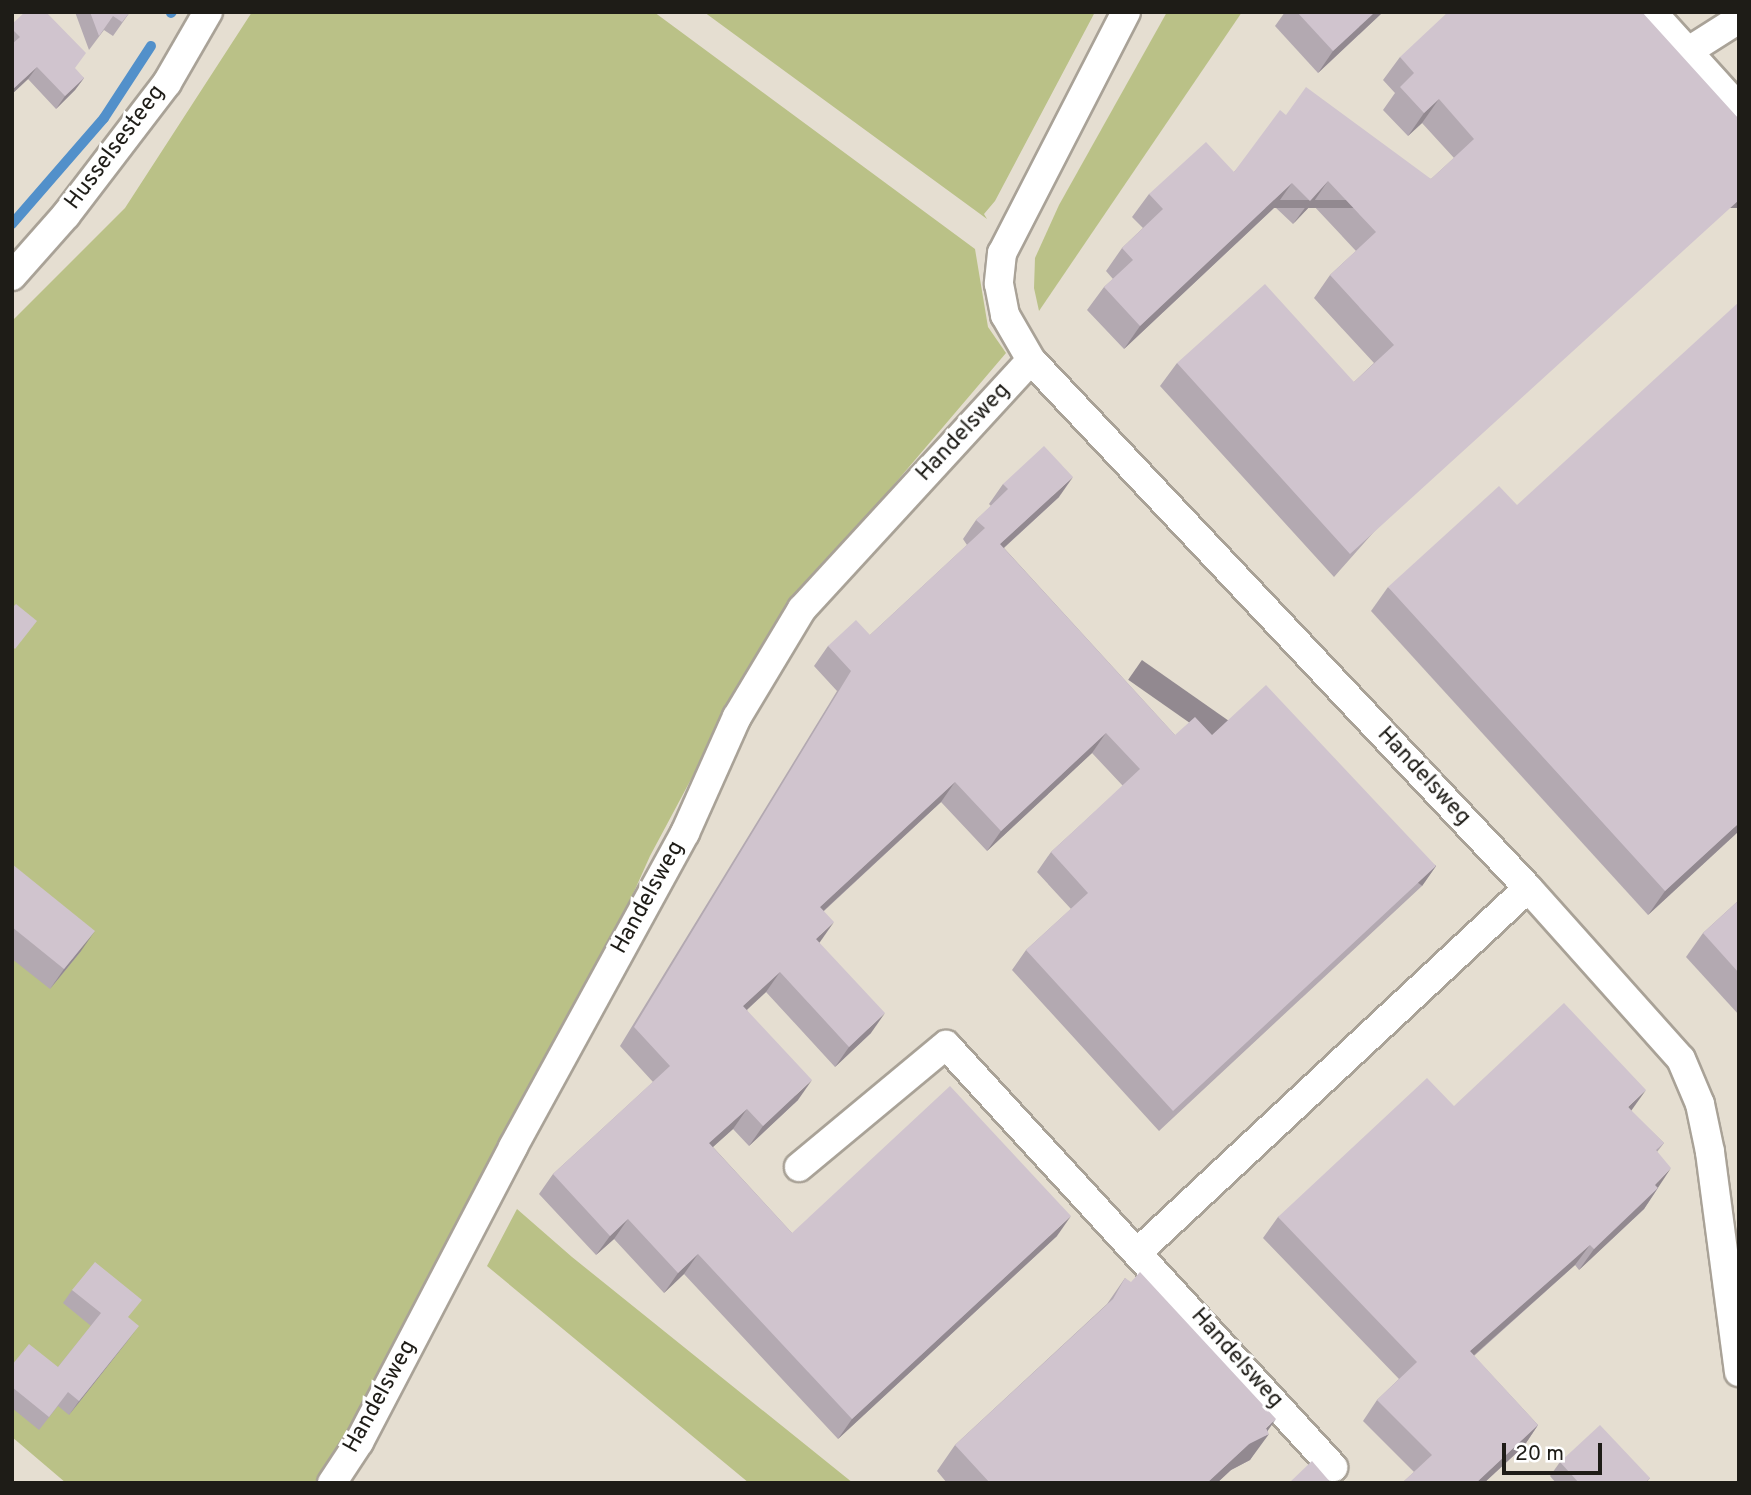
<!DOCTYPE html>
<style>
body{margin:0}
#map{position:relative;width:1751px;height:1495px;overflow:hidden;background:#e5ded1;font-family:Overpass,sans-serif}
div>[style]{position:absolute}
.green>*{inset:0;background:#bac187}
.stream>*{height:10px;margin:-5px;padding:0 5px;transform-origin:5px;border-radius:5px;background:#5290ca}
.roads{filter:drop-shadow(2px 0 #a9a297) drop-shadow(-2px 0 #a9a297) drop-shadow(0 2px #a9a297) drop-shadow(0 -2px #a9a297)}
.street>*{height:28px;margin:-14px;padding:0 14px;transform-origin:14px;border-radius:14px;background:#fff}
.wall>*{inset:0;background:#b3a9b1}
.shaded-wall>*{inset:0;background:#928990;transform-origin:0 0}
.building>*{inset:0;background:#d0c4ce}
span{translate:-50% -50%;white-space:nowrap;text-align:center;line-height:1.15;-webkit-text-stroke:6px #fff;paint-order:stroke}
.street-label{font-size:23px;color:#1e1c17}
.frame{position:absolute;inset:0;border:14px solid #1e1c17;pointer-events:none}
.scale{position:absolute;left:1502px;top:1443px;width:100px;height:32px;box-sizing:border-box;border:4px solid #1e1c17;border-top:0;padding-left:9px;font-size:21px;line-height:24px;white-space:nowrap;color:#1e1c17;-webkit-text-stroke:5px #fff;paint-order:stroke}
</style>
<div id="map">
<div class="green">
<div style="clip-path:polygon(252px 12px,654px 12px,975px 249px,988px 327px,1006px 353px,806px 588px,727px 712px,650px 856px,599px 970px,319px 1483px,66px 1483px,12px 1437px,12px 321px,125px 208px)"></div>
<div style="clip-path:polygon(704px 12px,1095px 12px,995px 201px,984px 214px,987px 219px)"></div>
<div style="clip-path:polygon(1167px 12px,1242px 12px,1039px 311px,1034px 288px,1035px 258px,1059px 205px)"></div>
<div style="clip-path:polygon(517px 1209px,572px 1257px,853px 1483px,749px 1483px,487px 1266px)"></div>
</div>
<div class="stream">
<div style="left:171px;top:13px;width:1px;rotate:-45deg"></div>
<div style="left:12px;top:224px;width:140px;rotate:-49deg"></div>
<div style="left:104px;top:118px;width:86px;rotate:-56.9deg"></div>
</div>
<div class="roads">
<div class="street">
<div style="left:1126px;top:12px;width:271px;rotate:117.2deg"></div>
<div style="left:1002px;top:253px;width:31px;rotate:96deg"></div>
<div style="left:999px;top:284px;width:32px;rotate:79deg"></div>
<div style="left:1005px;top:315px;width:52px;rotate:60deg"></div>
<div style="left:1031px;top:360px;width:725px;rotate:46.73deg"></div>
<div style="left:1528px;top:888px;width:229px;rotate:48.2deg"></div>
<div style="left:1681px;top:1059px;width:49px;rotate:67.1deg"></div>
<div style="left:1700px;top:1104px;width:49px;rotate:78.2deg"></div>
<div style="left:1710px;top:1152px;width:222px;rotate:82.5deg"></div>
<div style="left:1652px;top:12px;width:130px;rotate:47.8deg"></div>
<div style="left:1687px;top:52px;width:62px;rotate:-32.4deg"></div>
<div style="left:12px;top:276px;width:81px;rotate:-48.5deg"></div>
<div style="left:66px;top:215px;width:166px;rotate:-52.6deg"></div>
<div style="left:167px;top:83px;width:82px;rotate:-60deg"></div>
<div style="left:799px;top:1167px;width:191px;rotate:-39.7deg"></div>
<div style="left:946px;top:1045px;width:573px;rotate:47.48deg"></div>
<div style="left:1139px;top:1251px;width:532px;rotate:-43.02deg"></div>
<div style="left:332px;top:1483px;width:49px;rotate:-56.6deg"></div>
<div style="left:359px;top:1442px;width:333px;rotate:-62.4deg"></div>
<div style="left:513px;top:1147px;width:358px;rotate:-61.3deg"></div>
<div style="left:685px;top:833px;width:127px;rotate:-65.9deg"></div>
<div style="left:737px;top:717px;width:126px;rotate:-59deg"></div>
<div style="left:802px;top:609px;width:338px;rotate:-47.4deg"></div>
</div>
</div>
<div class="wall">
<div style="clip-path:polygon(75px 12px,130px 12px,113px 36px,104px 30px,89px 50px)"></div>
<div style="clip-path:polygon(1285px 12px,1383px 12px,1318px 73px,1275px 26px)"></div>
<div style="clip-path:polygon(12px 24px,84px 78px,75px 90px,56px 109px,28px 79px,12px 94px)"></div>
<div style="clip-path:polygon(1400px 57px,1739px 119px,1334px 577px,1160px 386px,1177px 363px,1354px 382px,1374px 363px,1314px 298px,1330px 275px,1356px 251px,1312px 204px,1293px 224px,1275px 207px,1124px 349px,1087px 310px,1104px 287px,1113px 279px,1106px 271px,1122px 248px,1143px 228px,1132px 217px,1149px 194px,1234px 172px,1286px 115px,1431px 179px,1454px 158px,1422px 123px,1408px 136px,1383px 110px,1395px 93px,1383px 80px)"></div>
<div style="clip-path:polygon(1003px 484px,1059px 497px,1004px 548px,1175px 735px,1212px 735px,1436px 866px,1422px 886px,1159px 1131px,1012px 970px,1026px 950px,1071px 909px,1037px 872px,1051px 852px,1123px 786px,1092px 753px,987px 851px,941px 802px,824px 911px,819px 942px,871px 1033px,835px 1067px,766px 992px,747px 1010px,798px 1100px,749px 1146px,733px 1129px,713px 1147px,792px 1233px,1057px 1236px,838px 1439px,684px 1274px,664px 1293px,614px 1239px,596px 1255px,539px 1194px,553px 1174px,653px 1082px,620px 1046px,837px 691px,814px 666px,828px 646px,870px 635px,967px 545px,963px 539px,976px 520px,991px 506px,989px 504px)"></div>
<div style="clip-path:polygon(1388px 587px,1739px 831px,1648px 915px,1371px 611px)"></div>
<div style="clip-path:polygon(12px 864px,81px 951px,50px 989px,12px 959px)"></div>
<div style="clip-path:polygon(1739px 900px,1739px 1015px,1686px 957px,1703px 933px)"></div>
<div style="clip-path:polygon(1454px 1106px,1631px 1111px,1664px 1143px,1657px 1152px,1658px 1188px,1644px 1209px,1579px 1270px,1575px 1265px,1474px 1356px,1538px 1425px,1524px 1446px,1484px 1483px,1402px 1483px,1414px 1472px,1363px 1421px,1377px 1400px,1399px 1379px,1263px 1238px,1278px 1217px)"></div>
<div style="clip-path:polygon(1125px 1278px,1268px 1431px,1250px 1460px,1231px 1470px,1217px 1483px,947px 1483px,937px 1471px,955px 1445px,1107px 1304px)"></div>
<div style="clip-path:polygon(72px 1290px,129px 1318px,129px 1339px,69px 1415px,58px 1406px,39px 1430px,12px 1408px,12px 1365px,58px 1367px,91px 1326px,63px 1303px)"></div>
<div style="clip-path:polygon(1560px 1462px,1650px 1478px,1646px 1483px,1556px 1483px,1550px 1476px)"></div>
</div>
<div class="shaded-wall">
<div style="clip-path:polygon(1375px 12px,1383px 12px,1318px 73px,1333px 51px)"></div>
<div style="clip-path:polygon(37px 67px,28px 79px,12px 94px,12px 90px)"></div>
<div style="clip-path:polygon(84px 78px,75px 90px,56px 109px,65px 96px)"></div>
<div style="clip-path:polygon(1439px 99px,1422px 123px,1408px 136px,1424px 113px)"></div>
<div style="clip-path:polygon(1328px 181px,1312px 204px,1293px 224px,1310px 201px)"></div>
<div style="clip-path:polygon(1292px 183px,1275px 207px,1124px 349px,1140px 326px)"></div>
<div style="left:1739px;top:200px;width:8px;height:526px;rotate:90deg"></div>
<div style="clip-path:polygon(1073px 477px,1059px 497px,986px 564px,1000px 544px)"></div>
<div style="clip-path:polygon(1106px 733px,1092px 753px,987px 851px,1001px 831px)"></div>
<div style="clip-path:polygon(955px 782px,941px 802px,806px 927px,820px 907px)"></div>
<div style="clip-path:polygon(1739px 823px,1739px 831px,1648px 915px,1665px 891px)"></div>
<div style="left:1436px;top:866px;width:24px;height:359px;rotate:125deg"></div>
<div style="clip-path:polygon(834px 922px,820px 942px,802px 958px,816px 939px)"></div>
<div style="clip-path:polygon(95px 931px,81px 951px,50px 989px,64px 969px)"></div>
<div style="clip-path:polygon(780px 972px,766px 992px,729px 1026px,743px 1006px)"></div>
<div style="clip-path:polygon(885px 1013px,871px 1033px,835px 1067px,849px 1047px)"></div>
<div style="clip-path:polygon(812px 1080px,798px 1100px,749px 1146px,763px 1126px)"></div>
<div style="clip-path:polygon(1646px 1090px,1631px 1111px,1628px 1107px)"></div>
<div style="clip-path:polygon(747px 1109px,733px 1129px,695px 1163px,709px 1143px)"></div>
<div style="clip-path:polygon(1671px 1168px,1644px 1209px,1579px 1270px,1594px 1249px)"></div>
<div style="clip-path:polygon(1071px 1216px,1057px 1236px,838px 1439px,852px 1419px)"></div>
<div style="clip-path:polygon(628px 1219px,614px 1239px,596px 1255px,610px 1236px)"></div>
<div style="clip-path:polygon(1590px 1245px,1575px 1265px,1455px 1372px,1470px 1351px)"></div>
<div style="clip-path:polygon(698px 1254px,684px 1274px,664px 1293px,678px 1273px)"></div>
<div style="clip-path:polygon(139px 1326px,129px 1339px,69px 1415px,79px 1401px)"></div>
<div style="clip-path:polygon(1276px 1419px,1264px 1436px,1269px 1434px,1250px 1460px,1231px 1470px,1217px 1483px,1207px 1483px)"></div>
<div style="clip-path:polygon(1538px 1425px,1524px 1446px,1484px 1483px,1476px 1483px)"></div>
</div>
<div class="building">
<div style="clip-path:polygon(25px 12px,46px 12px,86px 53px,75px 68px,84px 78px,65px 96px,37px 67px,12px 90px,12px 44px,20px 37px,12px 29px,12px 24px)"></div>
<div style="clip-path:polygon(90px 12px,130px 12px,122px 22px,113px 16px,99px 36px)"></div>
<div style="clip-path:polygon(1297px 12px,1375px 12px,1333px 51px)"></div>
<div style="clip-path:polygon(1448px 12px,1642px 12px,1739px 119px,1739px 200px,1350px 554px,1177px 363px,1265px 284px,1354px 382px,1394px 345px,1330px 275px,1376px 232px,1328px 181px,1310px 201px,1292px 183px,1140px 326px,1104px 287px,1133px 260px,1122px 248px,1163px 209px,1149px 194px,1206px 142px,1234px 172px,1280px 110px,1286px 115px,1306px 87px,1431px 179px,1474px 139px,1439px 99px,1424px 113px,1400px 87px,1414px 73px,1400px 57px)"></div>
<div style="clip-path:polygon(1739px 302px,1739px 823px,1665px 891px,1388px 587px,1499px 486px,1517px 505px)"></div>
<div style="clip-path:polygon(1044px 446px,1073px 477px,1000px 544px,1175px 735px,1195px 717px,1212px 735px,1266px 685px,1436px 866px,1173px 1111px,1026px 950px,1088px 893px,1051px 852px,1140px 769px,1106px 733px,1001px 831px,955px 782px,820px 907px,834px 922px,816px 939px,885px 1013px,849px 1047px,780px 972px,743px 1006px,812px 1080px,763px 1126px,747px 1109px,709px 1143px,792px 1233px,950px 1086px,1071px 1216px,852px 1419px,698px 1254px,678px 1273px,628px 1219px,610px 1236px,553px 1174px,670px 1066px,634px 1027px,851px 671px,828px 646px,856px 620px,870px 635px,985px 528px,976px 520px,1008px 489px,1003px 484px)"></div>
<div style="clip-path:polygon(16px 604px,37px 621px,15px 649px,12px 646px,12px 608px)"></div>
<div style="clip-path:polygon(12px 864px,95px 931px,64px 969px,12px 927px)"></div>
<div style="clip-path:polygon(1739px 900px,1739px 973px,1703px 933px)"></div>
<div style="clip-path:polygon(1564px 1003px,1646px 1090px,1628px 1107px,1664px 1143px,1656px 1150px,1671px 1168px,1655px 1185px,1658px 1188px,1594px 1249px,1590px 1245px,1470px 1351px,1538px 1425px,1476px 1483px,1402px 1483px,1432px 1455px,1377px 1400px,1417px 1362px,1278px 1217px,1427px 1078px,1454px 1106px)"></div>
<div style="clip-path:polygon(95px 1262px,142px 1300px,128px 1317px,139px 1326px,79px 1401px,68px 1392px,49px 1417px,12px 1387px,12px 1365px,29px 1344px,58px 1367px,101px 1313px,72px 1290px)"></div>
<div style="clip-path:polygon(1140px 1272px,1276px 1419px,1266px 1428px,1269px 1434px,1249px 1444px,1207px 1483px,990px 1483px,955px 1445px,1113px 1299px,1125px 1278px,1131px 1282px)"></div>
<div style="clip-path:polygon(1600px 1425px,1650px 1478px,1645px 1483px,1579px 1483px,1560px 1462px)"></div>
<div style="clip-path:polygon(1312px 1461px,1331px 1483px,1289px 1483px)"></div>
</div>
<div class="street-label">
<span style="left:116px;top:148px;rotate:-53deg">Husselsesteeg</span>
<span style="left:964px;top:433px;rotate:-47deg">Handelsweg</span>
<span style="left:1423px;top:777px;rotate:47deg">Handelsweg</span>
<span style="left:649px;top:898px;rotate:-61deg">Handelsweg</span>
<span style="left:1236px;top:1359px;rotate:48deg">Handelsweg</span>
<span style="left:381px;top:1397px;rotate:-61deg">Handelsweg</span>
</div>
<div class="frame"></div>
<div class="scale">20 m</div>
</div>
